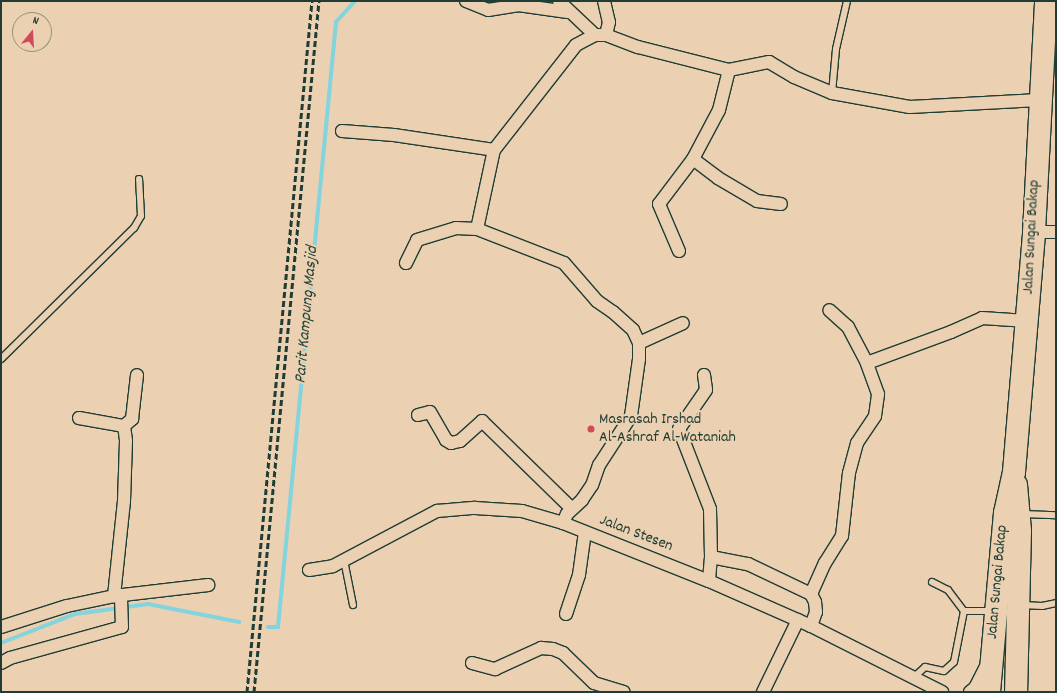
<!DOCTYPE html>
<style>
body{margin:0}
#map{position:relative;width:1057px;height:693px;overflow:hidden;background:#ebd0b2;font-family:Dekko,sans-serif}
div>[style]{position:absolute}
.stream>*{height:4px;margin:-2px;padding:0 2px;transform-origin:2px;border-radius:2px;background:#84d4de}
.roads{filter:drop-shadow(1px 0 #1f3d34) drop-shadow(-1px 0 #1f3d34) drop-shadow(0 1px #1f3d34) drop-shadow(0 -1px #1f3d34)}
.lane>*{height:6px;margin:-3px;padding:0 3px;transform-origin:3px;border-radius:3px;background:#ebd0b2}
.street>*{height:12px;margin:-6px;padding:0 6px;transform-origin:6px;border-radius:6px;background:#ebd0b2}
.highway>*{height:22px;margin:-11px;padding:0 11px;transform-origin:11px;border-radius:11px;background:#ebd0b2}
.rail>*{height:3px;margin-top:-1.5px;transform-origin:0;background:repeating-linear-gradient(90deg,#1f3d34 0 6px,transparent 0 9px)}
.dots>*{width:11px;height:11px;translate:-50% -50%;box-sizing:border-box;border:2px solid #ebd0b2;border-radius:50%}
span{translate:-50% -50%;white-space:nowrap;text-align:center;line-height:1.15;-webkit-text-stroke:4px #ebd0b2;paint-order:stroke}
.street-label{font-size:16px;color:#1f3d34}
.poi-label{font-size:16px;color:#1f3d34}
.left{translate:0 -50%;text-align:left}
.water-label{font-size:17px;color:#24453c;font-style:italic}
.frame{position:absolute;inset:0;border:2px solid #1f3d34;pointer-events:none}
.north{position:absolute;left:12px;top:12px;width:40px;height:40px;box-sizing:border-box;background:#ebd0b2;border:1px solid #999580;border-radius:50%;rotate:18deg;font-size:11px;font-weight:700;line-height:16px;text-align:center;color:#1f3d34}
.north::after{content:'';display:block;margin:auto;width:14px;height:18px;background:#d1495b;clip-path:polygon(50% 0,100% 100%,50% 72%,0 100%)}
</style>
<div id="map">
<div class="stream">
<div style="left:268px;top:627px;width:10px"></div>
<div style="left:278px;top:627px;width:608px;rotate:-84.52deg"></div>
<div style="left:336px;top:22px;width:28px;rotate:-48deg"></div>
<div style="left:1px;top:643px;width:79px;rotate:-21.4deg"></div>
<div style="left:75px;top:614px;width:74px;rotate:-7.8deg"></div>
<div style="left:148px;top:604px;width:93px;rotate:11.2deg"></div>
</div>
<div class="roads">
<div class="lane">
<div style="left:832px;top:93px;width:44px;rotate:-84.8deg"></div>
<div style="left:836px;top:49px;width:49px;rotate:-77.1deg"></div>
<div style="left:1px;top:359px;width:187px;rotate:-44.6deg"></div>
<div style="left:134px;top:228px;width:14px;rotate:-60deg"></div>
<div style="left:141px;top:216px;width:37px;rotate:-93deg"></div>
<div style="left:1022px;top:514px;width:34px;rotate:2deg"></div>
<div style="left:344px;top:560px;width:46px;rotate:78.7deg"></div>
<div style="left:932px;top:582px;width:18px;rotate:27deg"></div>
<div style="left:948px;top:590px;width:26px;rotate:53deg"></div>
<div style="left:964px;top:611px;width:28px"></div>
<div style="left:1022px;top:605px;width:20px;rotate:3deg"></div>
<div style="left:1042px;top:606px;width:14px;rotate:-12deg"></div>
<div style="left:914px;top:677px;width:15px;rotate:-42deg"></div>
<div style="left:925px;top:667px;width:19px;rotate:12deg"></div>
<div style="left:944px;top:671px;width:13px;rotate:-42deg"></div>
<div style="left:954px;top:662px;width:52px;rotate:-78.9deg"></div>
</div>
<div class="street">
<div style="left:466px;top:1px;width:24px;rotate:22deg"></div>
<div style="left:488px;top:10px;width:30px;rotate:-9deg"></div>
<div style="left:518px;top:5px;width:50px;rotate:8deg"></div>
<div style="left:559px;top:1px;width:50px;rotate:43.4deg"></div>
<div style="left:595px;top:35px;width:11px"></div>
<div style="left:606px;top:35px;width:34px;rotate:21deg"></div>
<div style="left:638px;top:47px;width:94px;rotate:14.2deg"></div>
<div style="left:729px;top:70px;width:41px;rotate:-11.3deg"></div>
<div style="left:769px;top:62px;width:29px;rotate:31deg"></div>
<div style="left:794px;top:77px;width:41px;rotate:22.8deg"></div>
<div style="left:832px;top:93px;width:79px;rotate:10.2deg"></div>
<div style="left:910px;top:107px;width:129px;rotate:-3.1deg"></div>
<div style="left:604px;top:1px;width:22px;rotate:77deg"></div>
<div style="left:609px;top:22px;width:13px;rotate:103deg"></div>
<div style="left:342px;top:131px;width:52px;rotate:4.4deg"></div>
<div style="left:394px;top:135px;width:101px;rotate:8.5deg"></div>
<div style="left:693px;top:159px;width:31px;rotate:37deg"></div>
<div style="left:718px;top:178px;width:45px;rotate:30.5deg"></div>
<div style="left:757px;top:201px;width:24px;rotate:7deg"></div>
<div style="left:477px;top:229px;width:81px;rotate:-77.9deg"></div>
<div style="left:494px;top:150px;width:133px;rotate:-52deg"></div>
<div style="left:576px;top:45px;width:21px;rotate:-28deg"></div>
<div style="left:1034px;top:232px;width:22px"></div>
<div style="left:679px;top:251px;width:51px;rotate:-113.1deg"></div>
<div style="left:659px;top:204px;width:56px;rotate:-52.9deg"></div>
<div style="left:693px;top:159px;width:55px;rotate:-62deg"></div>
<div style="left:719px;top:110px;width:41px;rotate:-76deg"></div>
<div style="left:406px;top:263px;width:25px;rotate:-64deg"></div>
<div style="left:417px;top:240px;width:41px;rotate:-17.1deg"></div>
<div style="left:456px;top:228px;width:21px;rotate:3deg"></div>
<div style="left:477px;top:229px;width:93px;rotate:21.3deg"></div>
<div style="left:564px;top:263px;width:50px;rotate:49deg"></div>
<div style="left:597px;top:301px;width:19px;rotate:35deg"></div>
<div style="left:613px;top:312px;width:27px;rotate:42deg"></div>
<div style="left:633px;top:330px;width:14px;rotate:65deg"></div>
<div style="left:639px;top:343px;width:16px;rotate:90deg"></div>
<div style="left:639px;top:359px;width:58px;rotate:98deg"></div>
<div style="left:631px;top:416px;width:59px;rotate:123.1deg"></div>
<div style="left:599px;top:465px;width:21px;rotate:109deg"></div>
<div style="left:592px;top:485px;width:18px;rotate:124deg"></div>
<div style="left:582px;top:500px;width:21px;rotate:137deg"></div>
<div style="left:567px;top:514px;width:10px;rotate:114deg"></div>
<div style="left:639px;top:343px;width:48px;rotate:-24.4deg"></div>
<div style="left:867px;top:363px;width:90px;rotate:-20.3deg"></div>
<div style="left:951px;top:332px;width:34px;rotate:-24deg"></div>
<div style="left:982px;top:318px;width:45px;rotate:3.8deg"></div>
<div style="left:704px;top:375px;width:15px;rotate:82deg"></div>
<div style="left:706px;top:390px;width:47px;rotate:124.7deg"></div>
<div style="left:679px;top:429px;width:86px;rotate:68.8deg"></div>
<div style="left:710px;top:509px;width:48px;rotate:88.8deg"></div>
<div style="left:711px;top:557px;width:24px;rotate:95deg"></div>
<div style="left:418px;top:415px;width:12px;rotate:-14deg"></div>
<div style="left:430px;top:412px;width:32px;rotate:60deg"></div>
<div style="left:446px;top:440px;width:6px;rotate:31deg"></div>
<div style="left:451px;top:443px;width:9px;rotate:-13deg"></div>
<div style="left:460px;top:441px;width:30px;rotate:-42deg"></div>
<div style="left:482px;top:421px;width:124px;rotate:44.3deg"></div>
<div style="left:79px;top:418px;width:46px;rotate:10.1deg"></div>
<div style="left:124px;top:426px;width:15px;rotate:82deg"></div>
<div style="left:126px;top:441px;width:60px;rotate:91.9deg"></div>
<div style="left:124px;top:501px;width:96px;rotate:96deg"></div>
<div style="left:124px;top:426px;width:11px;rotate:-41deg"></div>
<div style="left:132px;top:419px;width:44px;rotate:-83.5deg"></div>
<div style="left:711px;top:557px;width:38px;rotate:11deg"></div>
<div style="left:748px;top:564px;width:70px;rotate:25.5deg"></div>
<div style="left:811px;top:594px;width:9px;rotate:63deg"></div>
<div style="left:815px;top:602px;width:10px;rotate:84deg"></div>
<div style="left:816px;top:612px;width:15px;rotate:110deg"></div>
<div style="left:309px;top:570px;width:24px;rotate:-9deg"></div>
<div style="left:333px;top:566px;width:118px;rotate:-27.9deg"></div>
<div style="left:437px;top:511px;width:38px;rotate:-5deg"></div>
<div style="left:475px;top:508px;width:47px;rotate:3.7deg"></div>
<div style="left:522px;top:511px;width:43px;rotate:16.3deg"></div>
<div style="left:563px;top:523px;width:157px;rotate:21.7deg"></div>
<div style="left:709px;top:581px;width:111px;rotate:23.8deg"></div>
<div style="left:811px;top:626px;width:147px;rotate:26.7deg"></div>
<div style="left:811px;top:594px;width:34px;rotate:-66deg"></div>
<div style="left:825px;top:563px;width:32px;rotate:-58deg"></div>
<div style="left:842px;top:536px;width:63px;rotate:-83.7deg"></div>
<div style="left:849px;top:473px;width:31px;rotate:-75deg"></div>
<div style="left:857px;top:443px;width:32px;rotate:-56deg"></div>
<div style="left:875px;top:416px;width:22px;rotate:-82deg"></div>
<div style="left:878px;top:394px;width:33px;rotate:-110deg"></div>
<div style="left:867px;top:363px;width:41px;rotate:-117.8deg"></div>
<div style="left:848px;top:327px;width:25px;rotate:-138deg"></div>
<div style="left:566px;top:614px;width:41px;rotate:-71.6deg"></div>
<div style="left:579px;top:575px;width:43px;rotate:-82.1deg"></div>
<div style="left:1px;top:627px;width:69px;rotate:-17.7deg"></div>
<div style="left:67px;top:606px;width:48px;rotate:-12deg"></div>
<div style="left:114px;top:596px;width:95px;rotate:-6.7deg"></div>
<div style="left:1px;top:663px;width:10px;rotate:-29deg"></div>
<div style="left:10px;top:658px;width:116px;rotate:-15.5deg"></div>
<div style="left:122px;top:627px;width:32px;rotate:-92deg"></div>
<div style="left:472px;top:663px;width:24px;rotate:15deg"></div>
<div style="left:495px;top:669px;width:51px;rotate:-24.5deg"></div>
<div style="left:541px;top:648px;width:12px;rotate:5deg"></div>
<div style="left:553px;top:649px;width:11px;rotate:22deg"></div>
<div style="left:563px;top:653px;width:43px;rotate:44.1deg"></div>
<div style="left:594px;top:683px;width:31px;rotate:17deg"></div>
<div style="left:763px;top:692px;width:80px;rotate:-64.1deg"></div>
<div style="left:970px;top:692px;width:6px;rotate:-39deg"></div>
<div style="left:975px;top:688px;width:25px;rotate:-63deg"></div>
</div>
<div class="highway">
<div style="left:1016px;top:485px;width:46px;rotate:85deg"></div>
<div style="left:1020px;top:531px;width:161px;rotate:91.4deg"></div>
<div style="left:989px;top:692px;width:180px;rotate:-84.9deg"></div>
<div style="left:1005px;top:513px;width:42px;rotate:-77.6deg"></div>
<div style="left:1014px;top:472px;width:241px;rotate:-85.2deg"></div>
<div style="left:1034px;top:232px;width:231px;rotate:-87deg"></div>
</div>
</div>
<div class="rail">
<div style="left:247px;top:692px;width:694px;rotate:-84.63deg"></div>
<div style="left:254px;top:692px;width:694px;rotate:-84.63deg"></div>
</div>
<div class="dots">
<div style="left:591px;top:429px;background:#d1495b"></div>
</div>
<div class="street-label">
<span style="left:1032px;top:237px;rotate:-87deg">Jalan Sungai Bakap</span>
<span style="left:636px;top:534px;rotate:21deg">Jalan Stesen</span>
<span style="left:998px;top:582px;rotate:-85deg">Jalan Sungai Bakap</span>
</div>
<div class="poi-label">
<span class="left" style="left:599px;top:429px">Masrasah Irshad<br>Al-Ashraf Al-Wataniah</span>
</div>
<div class="water-label">
<span style="left:308px;top:315px;rotate:-85deg">Parit Kampung Masjid</span>
</div>
<div class="frame"></div>
<div class="north">N</div>
</div>
